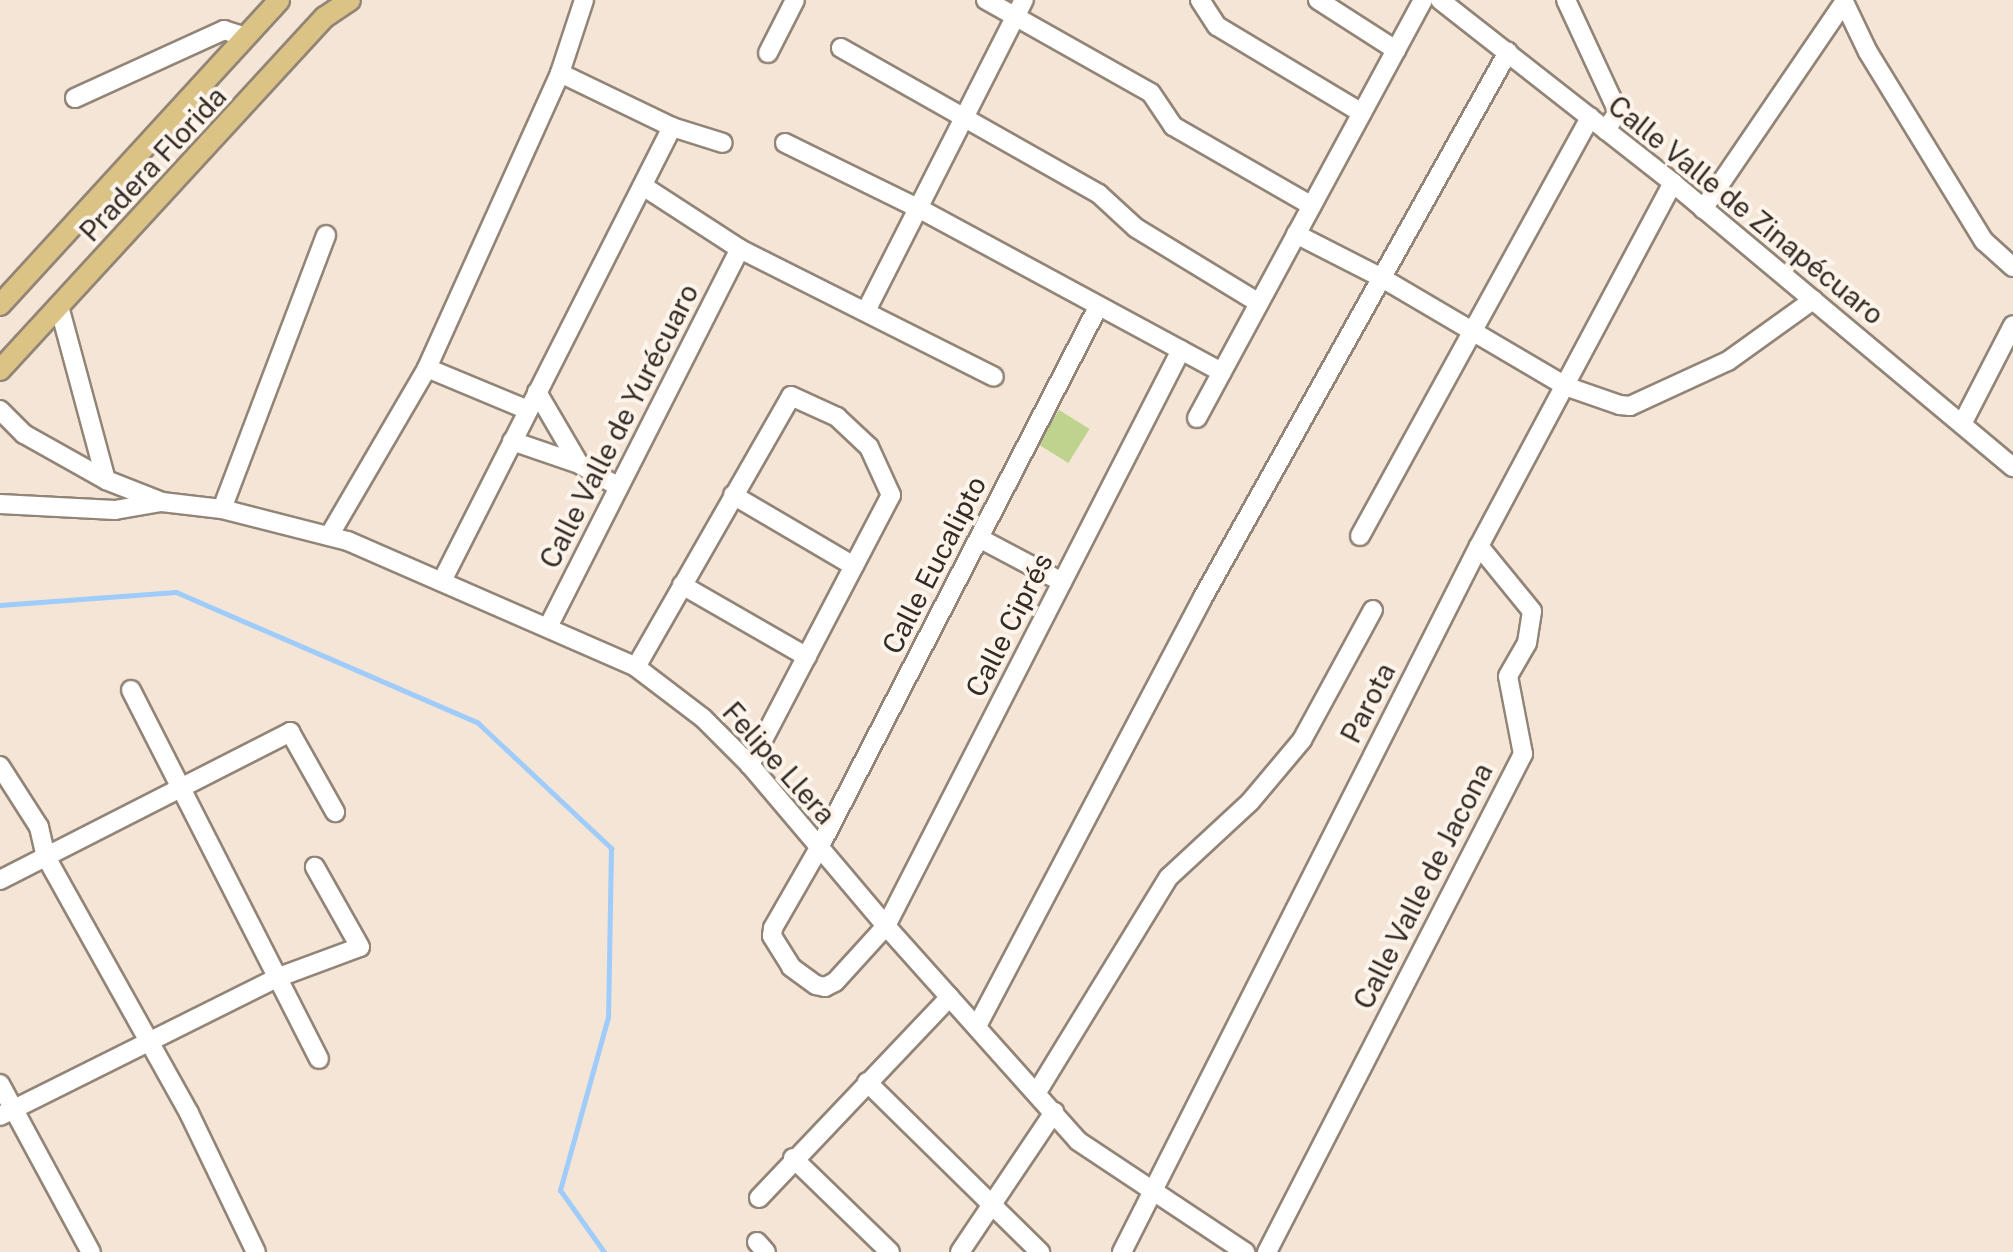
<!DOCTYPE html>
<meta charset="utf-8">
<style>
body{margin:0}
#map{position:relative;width:2013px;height:1252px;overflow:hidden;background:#f4e5d7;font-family:"Public Sans",sans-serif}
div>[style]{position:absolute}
.green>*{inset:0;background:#bed48e;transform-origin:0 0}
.stream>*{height:5px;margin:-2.5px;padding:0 2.5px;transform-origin:2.5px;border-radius:2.5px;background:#9fccfa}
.roads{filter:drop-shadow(2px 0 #928577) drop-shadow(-2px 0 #928577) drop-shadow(0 2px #928577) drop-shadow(0 -2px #928577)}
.minor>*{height:18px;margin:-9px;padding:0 9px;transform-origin:9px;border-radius:9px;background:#fff}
.major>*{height:20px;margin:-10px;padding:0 10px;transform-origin:10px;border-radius:10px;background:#dbc285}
span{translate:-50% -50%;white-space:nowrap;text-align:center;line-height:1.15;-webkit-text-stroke:8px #fdf4eb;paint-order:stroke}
.street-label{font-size:28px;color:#322c27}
</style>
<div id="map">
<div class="green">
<div style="left:1059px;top:410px;width:36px;height:40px;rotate:32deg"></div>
</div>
<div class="stream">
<div style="left:0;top:605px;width:176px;rotate:-4.2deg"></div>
<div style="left:176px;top:592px;width:329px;rotate:23.4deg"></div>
<div style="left:478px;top:723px;width:183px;rotate:43.2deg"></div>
<div style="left:611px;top:848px;width:169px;rotate:91deg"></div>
<div style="left:608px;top:1017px;width:180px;rotate:105.5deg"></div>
<div style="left:560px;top:1190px;width:76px;rotate:54.6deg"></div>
</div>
<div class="roads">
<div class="minor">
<div style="left:986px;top:0;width:189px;rotate:29.4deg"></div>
<div style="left:1151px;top:93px;width:40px;rotate:56deg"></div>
<div style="left:1173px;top:126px;width:160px;rotate:29.9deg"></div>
<div style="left:1200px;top:0;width:31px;rotate:57deg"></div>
<div style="left:1217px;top:26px;width:169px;rotate:31deg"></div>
<div style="left:1318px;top:0;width:93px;rotate:32.7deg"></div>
<div style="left:1440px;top:0;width:296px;rotate:38.1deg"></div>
<div style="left:1673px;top:183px;width:443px;rotate:39.9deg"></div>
<div style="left:1566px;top:0;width:123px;rotate:65.1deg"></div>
<div style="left:1618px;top:112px;width:22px;rotate:124deg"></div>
<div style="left:1844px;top:2px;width:55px;rotate:64.4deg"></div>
<div style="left:1868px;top:52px;width:222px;rotate:58.5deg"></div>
<div style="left:1984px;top:241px;width:39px;rotate:42deg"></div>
<div style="left:841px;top:48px;width:296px;rotate:29.5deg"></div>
<div style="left:1099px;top:194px;width:50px;rotate:42.6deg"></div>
<div style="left:1136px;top:228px;width:144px;rotate:31.4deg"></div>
<div style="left:768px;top:53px;width:59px;rotate:-63deg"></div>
<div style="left:560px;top:73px;width:124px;rotate:25.7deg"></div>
<div style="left:672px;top:127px;width:53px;rotate:17.4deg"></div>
<div style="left:75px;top:98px;width:164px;rotate:-24.5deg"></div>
<div style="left:224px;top:30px;width:23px;rotate:18deg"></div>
<div style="left:785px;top:143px;width:150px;rotate:26.1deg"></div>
<div style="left:920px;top:209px;width:343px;rotate:28.4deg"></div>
<div style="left:643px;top:186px;width:116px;rotate:33deg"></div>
<div style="left:740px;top:249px;width:284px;rotate:26.7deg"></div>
<div style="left:1703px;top:209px;width:250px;rotate:-55.7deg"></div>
<div style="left:1296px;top:234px;width:97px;rotate:27.1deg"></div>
<div style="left:1382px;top:278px;width:212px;rotate:30.5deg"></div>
<div style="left:1565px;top:386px;width:58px;rotate:19.1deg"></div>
<div style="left:1620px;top:405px;width:10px;rotate:6deg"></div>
<div style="left:1630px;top:406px;width:108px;rotate:-24.7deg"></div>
<div style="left:1728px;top:361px;width:105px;rotate:-35.7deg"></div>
<div style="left:59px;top:306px;width:180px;rotate:74.9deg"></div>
<div style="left:1098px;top:307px;width:609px;rotate:117.28deg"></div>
<div style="left:819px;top:848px;width:92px;rotate:119.9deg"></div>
<div style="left:773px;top:928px;width:8px;rotate:97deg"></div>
<div style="left:772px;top:936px;width:36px;rotate:58deg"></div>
<div style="left:791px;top:967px;width:31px;rotate:36deg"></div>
<div style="left:816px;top:985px;width:9px;rotate:13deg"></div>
<div style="left:825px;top:987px;width:11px;rotate:-27deg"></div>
<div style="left:835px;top:982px;width:76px;rotate:-47.7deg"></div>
<div style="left:886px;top:926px;width:647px;rotate:-62.88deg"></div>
<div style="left:866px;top:311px;width:349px;rotate:-63.1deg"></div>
<div style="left:427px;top:368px;width:109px;rotate:22.6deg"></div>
<div style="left:537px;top:392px;width:83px;rotate:59.7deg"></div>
<div style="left:0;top:410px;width:34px;rotate:45deg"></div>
<div style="left:24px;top:434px;width:94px;rotate:29.3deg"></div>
<div style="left:106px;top:480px;width:60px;rotate:21.4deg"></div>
<div style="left:162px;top:502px;width:60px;rotate:6.7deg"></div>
<div style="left:222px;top:509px;width:130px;rotate:14.3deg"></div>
<div style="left:348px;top:541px;width:314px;rotate:23.6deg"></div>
<div style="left:636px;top:667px;width:84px;rotate:37.3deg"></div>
<div style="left:703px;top:718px;width:66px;rotate:45deg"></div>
<div style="left:750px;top:765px;width:211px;rotate:49.8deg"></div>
<div style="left:886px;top:926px;width:288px;rotate:48.2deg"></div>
<div style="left:1078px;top:1141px;width:201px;rotate:33.6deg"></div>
<div style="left:1197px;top:418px;width:475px;rotate:-61.6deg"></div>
<div style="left:1962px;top:424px;width:111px;rotate:-62.7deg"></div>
<div style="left:512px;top:441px;width:71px;rotate:18.9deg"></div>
<div style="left:579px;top:464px;width:46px;rotate:29.9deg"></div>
<div style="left:733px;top:495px;width:140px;rotate:30.4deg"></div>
<div style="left:0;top:504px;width:115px;rotate:3deg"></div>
<div style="left:115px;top:510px;width:47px;rotate:-9.9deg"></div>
<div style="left:222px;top:509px;width:293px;rotate:-69.2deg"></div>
<div style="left:329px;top:536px;width:194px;rotate:-59.7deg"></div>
<div style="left:427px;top:368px;width:324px;rotate:-65.7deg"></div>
<div style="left:560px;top:73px;width:77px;rotate:-71.8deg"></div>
<div style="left:1360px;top:536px;width:478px;rotate:-61.2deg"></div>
<div style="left:979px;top:538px;width:94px;rotate:27.9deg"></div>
<div style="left:442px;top:581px;width:509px;rotate:-63.13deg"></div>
<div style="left:682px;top:585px;width:144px;rotate:29.9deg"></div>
<div style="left:548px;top:627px;width:424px;rotate:-63.1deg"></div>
<div style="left:636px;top:667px;width:312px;rotate:-60.2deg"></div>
<div style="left:791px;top:396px;width:51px;rotate:24.5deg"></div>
<div style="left:837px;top:417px;width:44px;rotate:43.2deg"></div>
<div style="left:869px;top:447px;width:53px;rotate:65.4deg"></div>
<div style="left:891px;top:495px;width:305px;rotate:117.6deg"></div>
<div style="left:131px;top:690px;width:414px;rotate:63deg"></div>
<div style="left:0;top:766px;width:72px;rotate:57.4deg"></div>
<div style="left:39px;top:827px;width:31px;rotate:77deg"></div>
<div style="left:46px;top:857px;width:293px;rotate:60.8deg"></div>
<div style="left:189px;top:1113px;width:154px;rotate:64.3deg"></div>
<div style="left:0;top:880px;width:326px;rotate:-27deg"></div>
<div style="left:290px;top:732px;width:92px;rotate:60.6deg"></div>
<div style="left:977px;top:1026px;width:483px;rotate:-62.2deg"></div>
<div style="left:1202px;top:599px;width:627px;rotate:-60.78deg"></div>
<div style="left:867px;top:1082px;width:243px;rotate:44.5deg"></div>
<div style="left:0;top:1084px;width:191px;rotate:61.6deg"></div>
<div style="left:1037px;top:1092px;width:252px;rotate:-58.5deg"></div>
<div style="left:1169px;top:877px;width:110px;rotate:-42.8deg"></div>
<div style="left:1250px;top:802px;width:81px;rotate:-50deg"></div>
<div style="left:1302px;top:740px;width:148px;rotate:-61.4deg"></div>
<div style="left:0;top:1116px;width:312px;rotate:-26.5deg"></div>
<div style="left:279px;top:977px;width:86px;rotate:-20.3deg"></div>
<div style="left:360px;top:947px;width:92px;rotate:-119.4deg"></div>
<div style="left:793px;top:1158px;width:135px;rotate:44.1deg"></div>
<div style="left:759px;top:1198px;width:277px;rotate:-46.5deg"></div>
<div style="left:757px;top:1242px;width:13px;rotate:48deg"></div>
<div style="left:960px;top:1252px;width:169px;rotate:-56.1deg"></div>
<div style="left:1122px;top:1252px;width:791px;rotate:-63.18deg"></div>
<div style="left:1479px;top:546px;width:412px;rotate:-61.9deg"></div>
<div style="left:1267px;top:1252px;width:560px;rotate:-62.79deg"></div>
<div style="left:1523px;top:754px;width:79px;rotate:-100.9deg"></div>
<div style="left:1508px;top:676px;width:38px;rotate:-60deg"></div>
<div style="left:1527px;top:643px;width:32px;rotate:-81deg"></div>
<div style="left:1532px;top:611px;width:84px;rotate:-129.2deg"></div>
</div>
<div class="major">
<div style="left:0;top:305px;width:413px;rotate:-47.5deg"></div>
<div style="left:0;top:370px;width:480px;rotate:-47.4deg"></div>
<div style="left:325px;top:17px;width:30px;rotate:-34deg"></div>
</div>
</div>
<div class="street-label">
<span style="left:153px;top:164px;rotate:-47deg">Pradera Florida</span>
<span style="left:1746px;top:210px;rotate:39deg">Calle Valle de Zinapécuaro</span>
<span style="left:619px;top:426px;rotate:-63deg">Calle Valle de Yurécuaro</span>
<span style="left:934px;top:565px;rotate:-63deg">Calle Eucalipto</span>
<span style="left:1009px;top:625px;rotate:-63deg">Calle Ciprés</span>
<span style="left:1368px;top:703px;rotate:-63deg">Parota</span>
<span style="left:779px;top:763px;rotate:48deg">Felipe Llera</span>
<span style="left:1423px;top:886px;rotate:-63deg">Calle Valle de Jacona</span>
</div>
</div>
